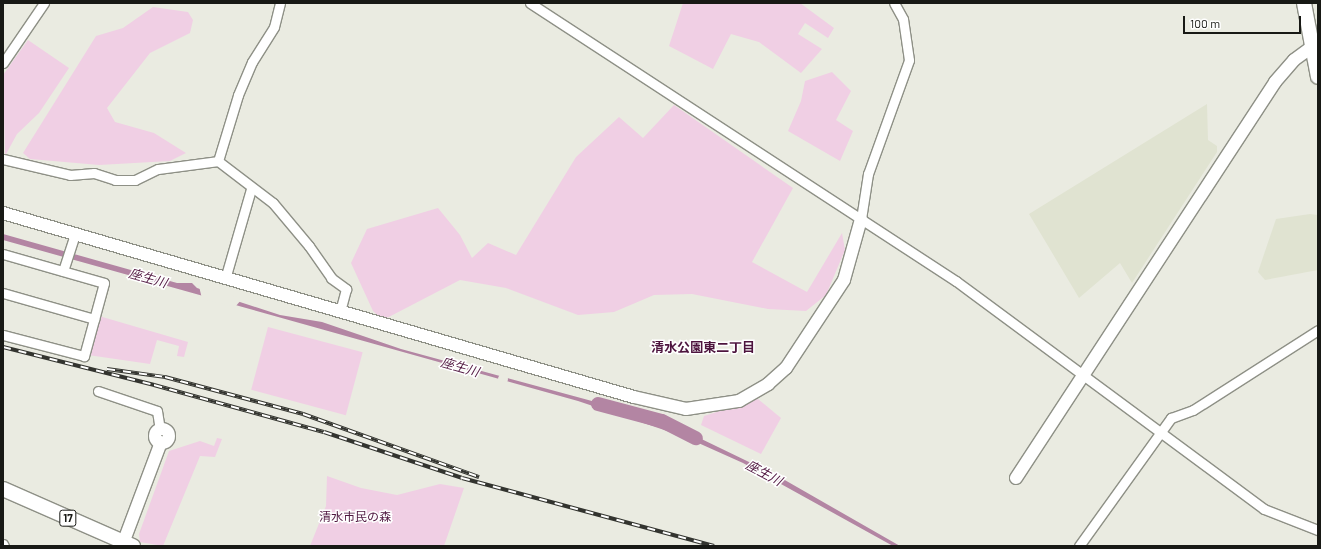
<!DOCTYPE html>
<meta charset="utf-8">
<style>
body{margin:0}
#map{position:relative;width:1321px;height:549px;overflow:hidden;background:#eaebe1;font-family:Barlow,"Noto Sans JP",sans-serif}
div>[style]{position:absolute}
.built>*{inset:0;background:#e0e3d1}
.green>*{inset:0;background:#f0cfe4;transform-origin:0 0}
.water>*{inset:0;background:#b385a3}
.pier>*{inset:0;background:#eaebe1}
.round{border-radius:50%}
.river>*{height:14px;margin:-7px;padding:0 7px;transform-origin:7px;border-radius:7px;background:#b385a3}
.roads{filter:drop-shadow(1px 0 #8e9086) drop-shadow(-1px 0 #8e9086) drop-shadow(0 1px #8e9086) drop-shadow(0 -1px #8e9086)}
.street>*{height:9px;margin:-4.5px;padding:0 4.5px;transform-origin:4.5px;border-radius:4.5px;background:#fff}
.secondary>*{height:12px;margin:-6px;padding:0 6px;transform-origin:6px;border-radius:6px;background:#fff}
.secondary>.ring{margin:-6px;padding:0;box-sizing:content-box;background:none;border:12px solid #fff;border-radius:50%}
.primary>*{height:14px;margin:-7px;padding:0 7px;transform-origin:7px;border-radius:7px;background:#fff}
.rail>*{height:4px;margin-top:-2px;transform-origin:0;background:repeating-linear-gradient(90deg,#fff 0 8px,#33342f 0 16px);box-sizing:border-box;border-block:1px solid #33342f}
span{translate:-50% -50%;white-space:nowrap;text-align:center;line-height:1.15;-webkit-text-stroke:3px #fff;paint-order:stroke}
.shield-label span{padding:1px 3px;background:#fff;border:1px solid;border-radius:3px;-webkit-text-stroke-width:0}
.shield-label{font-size:11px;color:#181915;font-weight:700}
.park-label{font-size:12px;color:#4e163f}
.water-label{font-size:13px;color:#531a43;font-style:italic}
.neighbourhood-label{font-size:13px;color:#4d143e;font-weight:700}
.frame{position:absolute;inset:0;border:4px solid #181915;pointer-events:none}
.scale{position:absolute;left:1183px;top:16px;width:118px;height:18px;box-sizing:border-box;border:2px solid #181915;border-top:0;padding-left:5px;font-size:12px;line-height:14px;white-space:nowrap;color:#181915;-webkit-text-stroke:3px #fff;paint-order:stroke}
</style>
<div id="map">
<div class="built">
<div style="clip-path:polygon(1207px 104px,1208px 140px,1217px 146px,1217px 152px,1132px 283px,1120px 263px,1079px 298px,1029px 214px)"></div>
<div style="clip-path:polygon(1310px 214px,1318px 215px,1318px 270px,1265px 280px,1258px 272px,1276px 219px)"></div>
</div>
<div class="green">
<div style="clip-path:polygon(683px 3px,800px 3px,834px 28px,828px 38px,805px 23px,798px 34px,822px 49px,801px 73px,759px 42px,731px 34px,713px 69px,669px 46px)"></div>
<div style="clip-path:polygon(153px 7px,188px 12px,193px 20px,190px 33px,150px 53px,107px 108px,115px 122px,154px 133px,186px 153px,170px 161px,99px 165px,30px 159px,23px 153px,96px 36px,123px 28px)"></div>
<div style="clip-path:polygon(28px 40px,69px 68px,39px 113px,17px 134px,5px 156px,3px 75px)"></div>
<div style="clip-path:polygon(832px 72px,851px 91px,836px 120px,853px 131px,840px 161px,788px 131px,801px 101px,805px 81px)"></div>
<div style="clip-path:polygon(674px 105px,793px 188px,752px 262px,807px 292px,842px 233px,845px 250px,826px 295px,806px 311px,768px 309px,692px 294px,654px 295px,614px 312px,578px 315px,506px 288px,460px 280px,383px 320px,373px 311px,351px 263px,367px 229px,438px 208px,460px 235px,472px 258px,488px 243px,516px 255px,576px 157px,619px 117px,643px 138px)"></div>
<div style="clip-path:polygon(99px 316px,188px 342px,184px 357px,177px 356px,179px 346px,157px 340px,150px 364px,88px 355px)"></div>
<div style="left:268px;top:327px;width:98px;height:65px;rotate:15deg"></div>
<div style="clip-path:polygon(758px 399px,781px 418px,761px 454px,701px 425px,704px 416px)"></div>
<div style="clip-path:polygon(217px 438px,222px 439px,215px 457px,200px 456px,163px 546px,140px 542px,139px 534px,169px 451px,200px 441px,214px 446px)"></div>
<div style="clip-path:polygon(327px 476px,361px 488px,397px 495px,440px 484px,464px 488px,444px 546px,310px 546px,326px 506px)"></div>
</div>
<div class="water">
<div style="clip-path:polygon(3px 234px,177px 283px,192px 283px,197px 288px,280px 315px,322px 322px,401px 349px,603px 404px,689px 433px,776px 475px,900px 546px,893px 546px,743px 463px,685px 437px,578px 401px,3px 240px)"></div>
</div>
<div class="pier">
<div style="clip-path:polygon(199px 286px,240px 298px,242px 299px,235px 307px,202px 299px)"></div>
<div class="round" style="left:498px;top:374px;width:10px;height:10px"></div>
<div style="clip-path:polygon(769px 470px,777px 474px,772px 482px,764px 477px)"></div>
</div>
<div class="river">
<div style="left:598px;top:404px;width:66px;rotate:14.9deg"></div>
<div style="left:662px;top:421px;width:38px;rotate:27deg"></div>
</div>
<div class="roads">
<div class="street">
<div style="left:530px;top:3px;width:509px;rotate:33.13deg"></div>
<div style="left:956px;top:281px;width:383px;rotate:36.5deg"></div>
<div style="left:1264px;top:509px;width:58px;rotate:21.3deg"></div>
<div style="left:3px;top:63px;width:73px;rotate:-55.7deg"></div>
<div style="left:3px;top:159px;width:69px;rotate:13.4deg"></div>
<div style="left:70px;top:175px;width:24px;rotate:-5deg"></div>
<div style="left:94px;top:173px;width:22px;rotate:18deg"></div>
<div style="left:115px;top:180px;width:20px"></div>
<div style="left:135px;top:180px;width:25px;rotate:-26deg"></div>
<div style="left:158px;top:169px;width:61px;rotate:-7.6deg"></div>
<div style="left:218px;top:161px;width:69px;rotate:37.4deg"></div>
<div style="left:273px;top:203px;width:56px;rotate:50.1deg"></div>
<div style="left:309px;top:246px;width:39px;rotate:55deg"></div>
<div style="left:331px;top:278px;width:19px;rotate:36deg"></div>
<div style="left:346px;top:289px;width:23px;rotate:105deg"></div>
<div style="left:218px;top:161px;width:69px;rotate:-73.1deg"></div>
<div style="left:238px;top:95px;width:36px;rotate:-67deg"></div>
<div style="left:252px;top:62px;width:41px;rotate:-57.8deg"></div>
<div style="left:274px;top:27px;width:25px;rotate:-76deg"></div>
<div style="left:861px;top:219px;width:46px;rotate:-81.2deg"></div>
<div style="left:868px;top:174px;width:121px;rotate:-70.2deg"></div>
<div style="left:909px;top:60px;width:41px;rotate:-98.3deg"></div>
<div style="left:903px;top:19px;width:18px;rotate:-119deg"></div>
<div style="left:3px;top:254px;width:105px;rotate:16deg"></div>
<div style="left:104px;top:283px;width:76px;rotate:105.3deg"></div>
<div style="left:84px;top:356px;width:84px;rotate:-165.5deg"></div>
<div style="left:63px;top:271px;width:38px;rotate:-72deg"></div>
<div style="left:225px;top:279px;width:94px;rotate:-73.9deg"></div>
<div style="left:3px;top:293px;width:95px;rotate:15.9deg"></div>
<div style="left:98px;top:391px;width:62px;rotate:18.7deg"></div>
<div style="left:157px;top:411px;width:18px;rotate:81deg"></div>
<div style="left:3px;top:544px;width:2px;rotate:63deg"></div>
<div style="left:1079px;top:546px;width:158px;rotate:-54.3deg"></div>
<div style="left:1171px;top:418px;width:23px;rotate:-20deg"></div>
<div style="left:1193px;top:410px;width:148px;rotate:-32.6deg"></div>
</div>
<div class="secondary">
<div style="left:3px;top:213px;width:657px;rotate:16.26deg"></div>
<div style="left:634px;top:397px;width:53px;rotate:13deg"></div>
<div style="left:686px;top:409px;width:54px;rotate:-8.6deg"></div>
<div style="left:739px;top:401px;width:34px;rotate:-30deg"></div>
<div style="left:768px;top:384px;width:24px;rotate:-42deg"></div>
<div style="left:786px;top:368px;width:105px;rotate:-56.6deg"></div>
<div style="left:844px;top:280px;width:63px;rotate:-74.4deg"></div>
<div class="ring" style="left:155px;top:429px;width:2px;height:2px"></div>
<div style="left:1016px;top:478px;width:473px;rotate:-56.8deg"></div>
<div style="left:1275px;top:82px;width:29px;rotate:-49deg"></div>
<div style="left:1294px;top:60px;width:24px;rotate:-36deg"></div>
<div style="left:122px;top:546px;width:111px;rotate:-69.4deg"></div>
</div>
<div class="primary">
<div style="left:1304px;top:3px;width:75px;rotate:79.3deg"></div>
<div style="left:3px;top:489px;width:142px;rotate:23.7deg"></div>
</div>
</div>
<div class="rail">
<div style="left:3px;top:347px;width:156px;rotate:14.1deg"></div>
<div style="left:154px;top:385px;width:176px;rotate:15.5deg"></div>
<div style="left:324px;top:432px;width:145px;rotate:18.4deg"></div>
<div style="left:462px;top:478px;width:261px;rotate:15.1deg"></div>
<div style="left:107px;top:369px;width:59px;rotate:7.9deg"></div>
<div style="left:165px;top:377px;width:143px;rotate:15deg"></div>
<div style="left:303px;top:414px;width:187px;rotate:19.7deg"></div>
</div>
<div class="shield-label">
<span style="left:68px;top:518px">17</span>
</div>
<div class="park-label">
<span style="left:355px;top:517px">清水市民の森</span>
</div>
<div class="water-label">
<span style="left:148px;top:278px;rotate:16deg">座生川</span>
<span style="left:460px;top:367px;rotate:16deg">座生川</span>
<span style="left:764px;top:473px;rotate:28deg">座生川</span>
</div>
<div class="neighbourhood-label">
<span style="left:703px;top:347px">清水公園東二丁目</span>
</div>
<div class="frame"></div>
<div class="scale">100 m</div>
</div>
